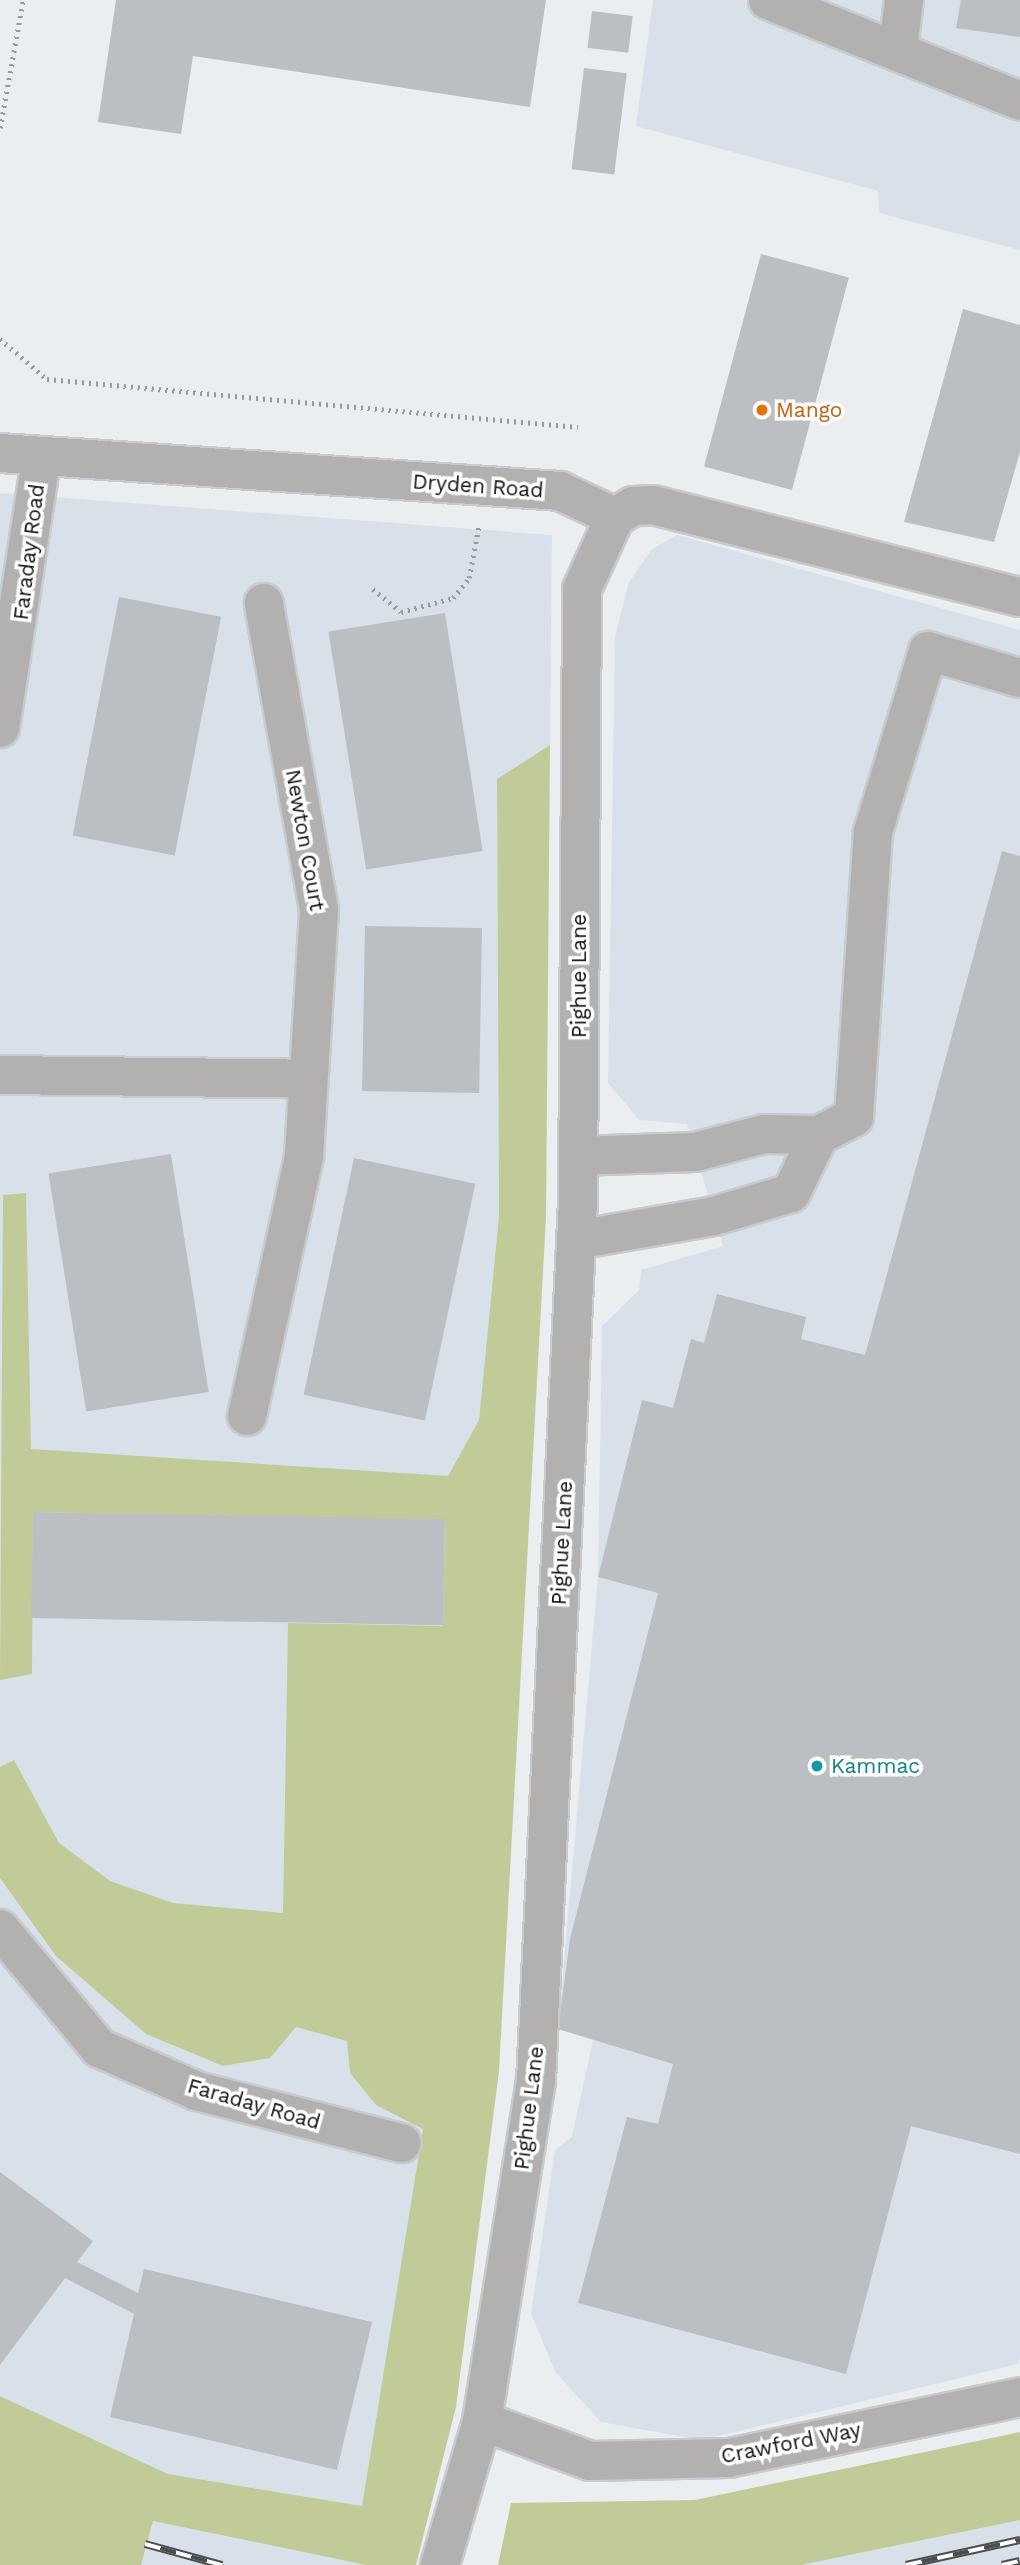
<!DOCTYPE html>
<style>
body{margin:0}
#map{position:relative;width:1020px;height:2565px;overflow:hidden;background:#eaeef1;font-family:"Work Sans",sans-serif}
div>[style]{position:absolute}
.built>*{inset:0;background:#d8e1ea}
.green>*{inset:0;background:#c1cb97}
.building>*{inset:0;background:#bbbec2;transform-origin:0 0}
.path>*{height:4.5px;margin-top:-2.25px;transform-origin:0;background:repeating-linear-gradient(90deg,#979a9d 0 2px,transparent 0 7px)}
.roads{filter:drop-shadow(2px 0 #c7cbcd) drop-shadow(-2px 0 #c7cbcd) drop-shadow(0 2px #c7cbcd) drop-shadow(0 -2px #c7cbcd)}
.minor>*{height:38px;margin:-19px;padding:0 19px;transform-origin:19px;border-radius:19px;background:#b2b1af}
.rail>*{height:8px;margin-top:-4px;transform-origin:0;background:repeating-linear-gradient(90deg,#fff 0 16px,#4b4d4f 0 32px);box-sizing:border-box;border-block:2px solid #4b4d4f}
.dots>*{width:19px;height:19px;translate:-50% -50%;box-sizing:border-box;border:4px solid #fff;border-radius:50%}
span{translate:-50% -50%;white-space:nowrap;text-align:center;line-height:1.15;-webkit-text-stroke:7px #fff;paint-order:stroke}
.food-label{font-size:21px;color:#c56008}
.left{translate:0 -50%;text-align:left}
.street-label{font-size:21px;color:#111213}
.culture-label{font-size:21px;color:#0d838f}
</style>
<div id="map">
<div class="built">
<div style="clip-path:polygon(653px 0,1020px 0,1020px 250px,879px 213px,878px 191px,636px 126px)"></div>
<div style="clip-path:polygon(0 493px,552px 535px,550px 745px,497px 779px,499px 1216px,479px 1420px,448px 1477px,428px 2104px,362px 2506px,168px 2474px,0 2396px)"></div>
<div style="clip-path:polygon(677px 535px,1020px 630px,1020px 2357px,1018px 2364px,701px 2440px,601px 2422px,556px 2373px,531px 2314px,555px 2150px,572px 2137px,593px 2040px,558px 2029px,598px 1577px,602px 1326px,639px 1290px,641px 1270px,723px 1246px,687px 1124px,639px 1120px,608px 1083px,615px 637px,629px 582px,652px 549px)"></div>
<div style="clip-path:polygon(1020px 2520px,1020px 2565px,801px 2565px,1010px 2522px)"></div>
<div style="clip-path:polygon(153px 2521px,366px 2565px,141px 2565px)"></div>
</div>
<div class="green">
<div style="clip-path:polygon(550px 745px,546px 1217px,499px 2071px,456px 2407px,416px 2565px,366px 2565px,153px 2521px,141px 2565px,0 2565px,0 2396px,168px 2474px,362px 2506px,423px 2129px,376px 2105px,350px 2073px,347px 2041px,296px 2027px,270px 2058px,223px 2066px,146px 2034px,56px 1956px,0 1878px,0 1767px,14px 1760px,59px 1843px,110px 1881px,173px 1903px,283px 1913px,288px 1623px,443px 1626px,445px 1521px,33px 1512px,32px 1674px,0 1680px,3px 1195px,26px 1193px,31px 1449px,448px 1476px,479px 1420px,499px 1216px,497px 779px)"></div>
<div style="clip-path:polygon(1020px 2432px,1020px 2520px,801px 2565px,498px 2565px,511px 2503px,695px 2500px)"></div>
</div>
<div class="building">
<div style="clip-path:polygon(116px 0,546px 0,530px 107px,193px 56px,181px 134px,98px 122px)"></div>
<div style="clip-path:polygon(961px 0,1020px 0,1020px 37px,956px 28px)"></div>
<div style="left:592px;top:11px;width:41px;height:37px;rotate:7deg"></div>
<div style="left:584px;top:68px;width:43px;height:102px;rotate:7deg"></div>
<div style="left:761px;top:254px;width:91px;height:220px;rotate:15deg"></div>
<div style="clip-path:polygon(963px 309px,1020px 325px,1020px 452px,994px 542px,904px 522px)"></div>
<div style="left:119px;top:597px;width:104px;height:243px;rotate:11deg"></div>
<div style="left:445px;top:613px;width:241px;height:118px;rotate:81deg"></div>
<div style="clip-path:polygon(1002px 851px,1020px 856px,1020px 2154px,911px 2126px,846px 2374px,578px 2303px,627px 2117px,658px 2124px,673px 2064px,558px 2029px,570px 1939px,658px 1593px,598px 1577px,642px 1400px,673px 1408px,691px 1339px,704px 1343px,717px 1294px,806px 1317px,801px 1339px,865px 1355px)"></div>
<div style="left:365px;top:926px;width:117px;height:165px;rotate:1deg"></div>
<div style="left:171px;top:1154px;width:241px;height:124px;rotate:81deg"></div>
<div style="left:354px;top:1158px;width:124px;height:242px;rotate:12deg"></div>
<div style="left:33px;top:1512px;width:412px;height:106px;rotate:1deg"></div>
<div style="clip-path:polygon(0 2172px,93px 2241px,77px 2262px,138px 2293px,144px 2269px,372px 2322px,337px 2470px,110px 2417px,134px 2314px,65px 2278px,0 2365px)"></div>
</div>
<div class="path">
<div style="left:0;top:128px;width:130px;rotate:-79.8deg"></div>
<div style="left:0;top:339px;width:62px;rotate:40.4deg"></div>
<div style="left:47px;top:379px;width:533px;rotate:5.17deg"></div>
<div style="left:373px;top:589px;width:36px;rotate:39deg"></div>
<div style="left:401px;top:612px;width:54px;rotate:-15.1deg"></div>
<div style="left:453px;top:598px;width:26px;rotate:-51deg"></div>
<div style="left:469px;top:578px;width:54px;rotate:-79.3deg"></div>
</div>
<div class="roads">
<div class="minor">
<div style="left:768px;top:0;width:271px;rotate:21.8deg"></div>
<div style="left:898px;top:48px;width:48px;rotate:-82.9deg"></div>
<div style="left:0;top:453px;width:561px;rotate:3.88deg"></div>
<div style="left:560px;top:491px;width:61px;rotate:25.3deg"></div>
<div style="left:0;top:728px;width:272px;rotate:-81.3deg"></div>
<div style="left:0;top:1075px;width:308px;rotate:0.7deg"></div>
<div style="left:578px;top:1156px;width:117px;rotate:-2deg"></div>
<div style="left:695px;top:1152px;width:71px;rotate:-14.6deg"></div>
<div style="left:764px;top:1134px;width:55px;rotate:1deg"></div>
<div style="left:819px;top:1135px;width:39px;rotate:-27deg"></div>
<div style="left:854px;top:1117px;width:286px;rotate:-86.2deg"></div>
<div style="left:873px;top:832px;width:189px;rotate:-73.1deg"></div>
<div style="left:928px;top:651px;width:96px;rotate:16.4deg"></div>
<div style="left:576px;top:1240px;width:140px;rotate:-9.9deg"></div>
<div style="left:714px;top:1216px;width:80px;rotate:-16.6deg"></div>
<div style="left:791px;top:1193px;width:64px;rotate:-64.2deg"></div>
<div style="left:247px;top:1416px;width:266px;rotate:-77.6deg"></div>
<div style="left:304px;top:1156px;width:246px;rotate:-86.5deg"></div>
<div style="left:319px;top:910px;width:312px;rotate:-100.2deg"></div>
<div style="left:0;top:1929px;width:155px;rotate:50.2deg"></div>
<div style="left:99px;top:2048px;width:107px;rotate:23.7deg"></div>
<div style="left:197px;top:2091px;width:211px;rotate:14.3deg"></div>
<div style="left:482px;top:2421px;width:115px;rotate:20.3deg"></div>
<div style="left:590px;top:2461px;width:139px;rotate:-1.2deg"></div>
<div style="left:729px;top:2458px;width:297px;rotate:-11.8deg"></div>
<div style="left:440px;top:2565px;width:150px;rotate:-73.7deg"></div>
<div style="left:482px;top:2421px;width:344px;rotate:-81deg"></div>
<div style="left:536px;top:2081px;width:883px;rotate:-87.27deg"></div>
<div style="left:578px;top:1199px;width:610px;rotate:-89.62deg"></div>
<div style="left:582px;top:589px;width:79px;rotate:-65.4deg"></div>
<div style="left:615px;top:517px;width:21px;rotate:-31deg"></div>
<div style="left:633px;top:506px;width:20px;rotate:-3deg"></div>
<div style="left:653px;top:505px;width:378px;rotate:14.1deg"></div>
</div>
</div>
<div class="rail">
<div style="left:145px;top:2544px;width:80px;rotate:15.3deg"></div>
<div style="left:906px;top:2565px;width:117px;rotate:-12.4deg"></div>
<div style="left:1002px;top:2565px;width:18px;rotate:-13deg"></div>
</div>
<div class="dots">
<div style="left:762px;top:410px;background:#e8710a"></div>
<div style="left:817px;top:1766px;background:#0f9aa8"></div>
</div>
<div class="food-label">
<span class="left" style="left:776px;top:410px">Mango</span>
</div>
<div class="street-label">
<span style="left:478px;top:486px;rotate:4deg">Dryden Road</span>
<span style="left:29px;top:552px;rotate:-83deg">Faraday Road</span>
<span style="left:305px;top:840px;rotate:80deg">Newton Court</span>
<span style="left:579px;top:976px;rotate:-90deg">Pighue Lane</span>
<span style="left:562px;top:1543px;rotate:-87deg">Pighue Lane</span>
<span style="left:254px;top:2104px;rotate:16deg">Faraday Road</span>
<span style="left:529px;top:2108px;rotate:-83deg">Pighue Lane</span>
<span style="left:791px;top:2443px;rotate:-11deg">Crawford Way</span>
</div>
<div class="culture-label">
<span class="left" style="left:831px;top:1766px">Kammac</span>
</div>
</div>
